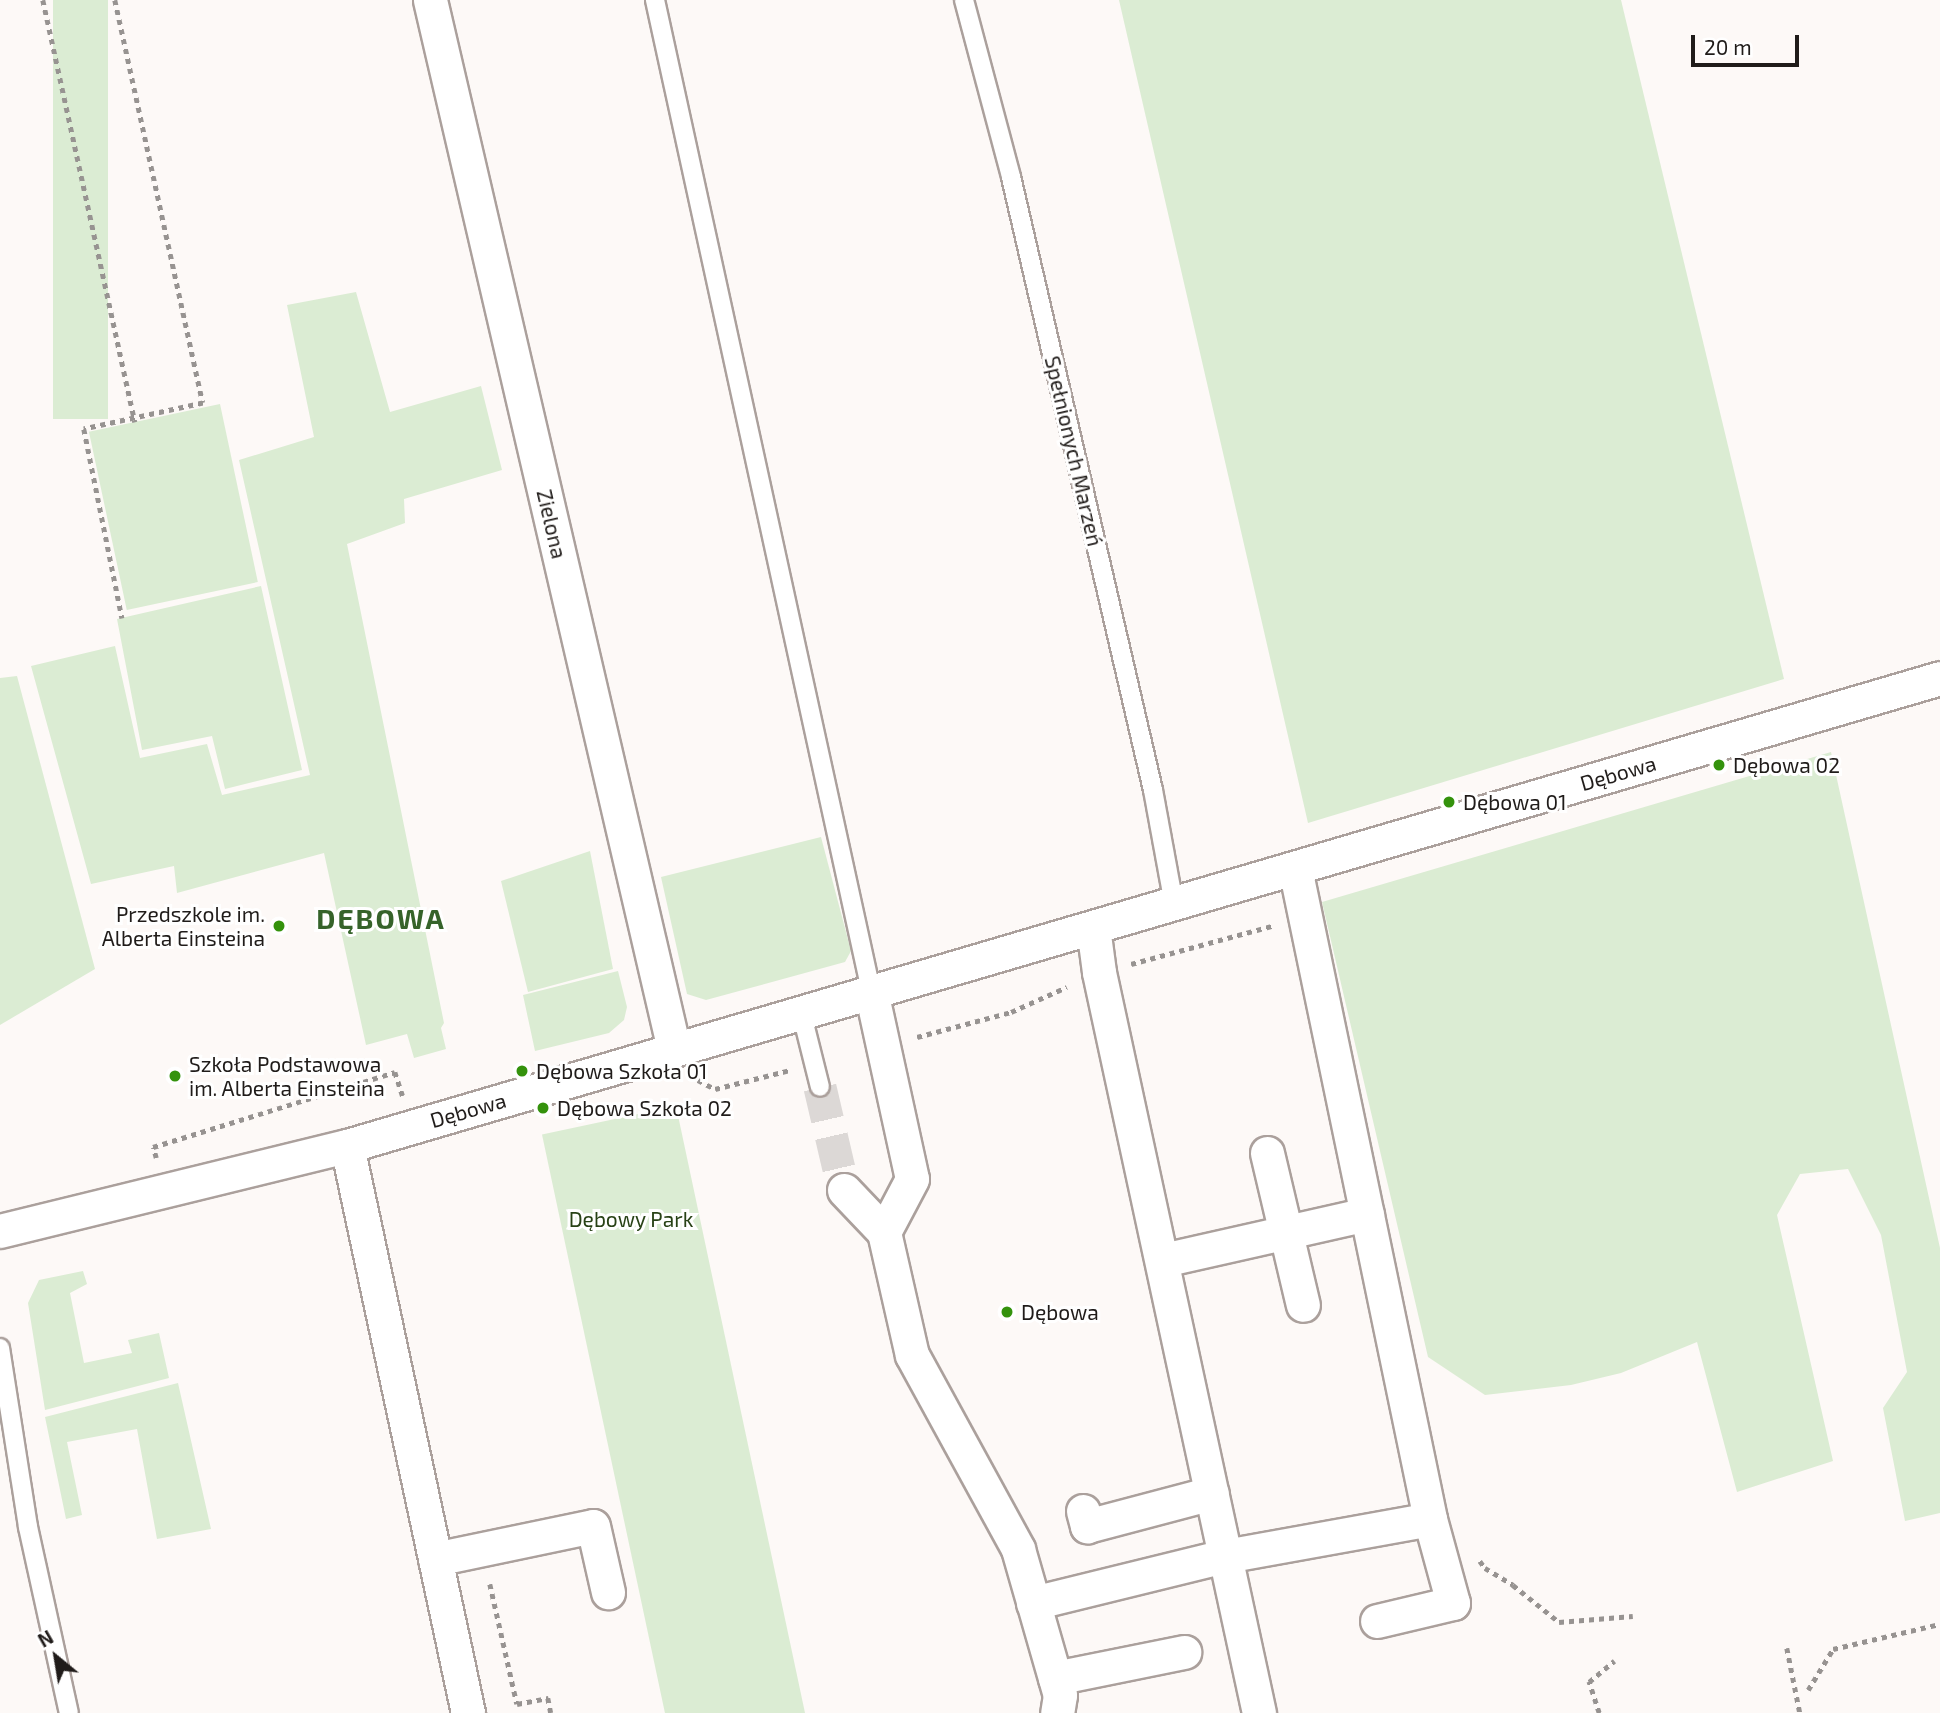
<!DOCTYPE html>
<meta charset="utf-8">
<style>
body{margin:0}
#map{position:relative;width:1940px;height:1713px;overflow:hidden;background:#fdf9f7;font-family:"Exo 2",sans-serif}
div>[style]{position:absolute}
.green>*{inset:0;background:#dbecd3;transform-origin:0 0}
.minor-tunnel>*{height:33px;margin-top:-16.5px;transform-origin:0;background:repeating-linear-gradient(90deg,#dcd8d6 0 33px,transparent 0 50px)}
.path>*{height:4.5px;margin-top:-2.25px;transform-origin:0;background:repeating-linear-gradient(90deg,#979391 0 5px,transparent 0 10px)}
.roads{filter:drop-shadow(2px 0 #aba09c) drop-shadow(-2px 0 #aba09c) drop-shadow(0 2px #aba09c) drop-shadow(0 -2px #aba09c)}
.service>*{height:18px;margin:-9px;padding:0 9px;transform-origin:9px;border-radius:9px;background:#fff}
.minor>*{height:33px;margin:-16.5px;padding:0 16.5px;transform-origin:16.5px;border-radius:16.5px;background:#fff}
.dots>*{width:19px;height:19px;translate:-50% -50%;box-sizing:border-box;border:4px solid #fff;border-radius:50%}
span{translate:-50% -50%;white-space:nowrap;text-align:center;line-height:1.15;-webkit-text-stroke:6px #fff;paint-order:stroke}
.street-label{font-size:21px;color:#201c1a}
.poi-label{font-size:21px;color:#201c1a}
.left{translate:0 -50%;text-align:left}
.right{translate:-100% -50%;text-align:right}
.park-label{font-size:21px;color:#284216}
.district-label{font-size:28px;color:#36632a;font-weight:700;letter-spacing:2px}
.north{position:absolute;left:21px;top:1622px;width:70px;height:70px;-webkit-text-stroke:5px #fff;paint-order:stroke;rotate:330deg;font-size:19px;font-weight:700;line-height:28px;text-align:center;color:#201c1a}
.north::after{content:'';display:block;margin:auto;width:24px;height:32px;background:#201c1a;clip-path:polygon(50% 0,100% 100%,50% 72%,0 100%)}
.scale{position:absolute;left:1691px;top:35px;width:108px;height:32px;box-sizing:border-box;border:4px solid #201c1a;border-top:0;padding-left:9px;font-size:21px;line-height:24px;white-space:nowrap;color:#201c1a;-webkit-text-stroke:5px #fff;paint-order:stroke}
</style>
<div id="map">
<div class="green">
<div style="left:53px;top:0;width:55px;height:419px"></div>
<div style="clip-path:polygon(1119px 0,1621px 0,1784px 679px,1308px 823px)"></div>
<div style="clip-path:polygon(356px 292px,390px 412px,481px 386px,502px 470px,404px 499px,405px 523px,347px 544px,444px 1023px,441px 1028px,446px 1049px,414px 1058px,407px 1034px,366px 1045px,324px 853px,177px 893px,174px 866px,91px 884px,31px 666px,115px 646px,140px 758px,207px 744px,222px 795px,310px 775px,239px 460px,314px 437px,287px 305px)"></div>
<div style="left:220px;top:404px;width:182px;height:134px;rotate:78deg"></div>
<div style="clip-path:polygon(261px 586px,302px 770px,225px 789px,212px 736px,142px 750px,117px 619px)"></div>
<div style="clip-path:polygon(17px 676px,95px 969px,0 1025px,0 678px)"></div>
<div style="clip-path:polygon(1831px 752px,1940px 1248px,1940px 1513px,1905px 1521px,1883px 1408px,1907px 1372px,1881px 1235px,1848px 1169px,1800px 1174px,1777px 1215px,1833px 1461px,1737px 1492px,1697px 1342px,1621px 1373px,1571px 1385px,1485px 1395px,1428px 1357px,1322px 902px)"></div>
<div style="clip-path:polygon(821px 837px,851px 951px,845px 962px,706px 1000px,687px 994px,661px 877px)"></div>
<div style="clip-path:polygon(590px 851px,613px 969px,528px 992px,501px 881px)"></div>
<div style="clip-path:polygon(618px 971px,627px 1007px,624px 1020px,609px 1033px,535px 1051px,523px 995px)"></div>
<div style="left:676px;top:1106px;width:622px;height:137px;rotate:78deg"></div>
<div style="clip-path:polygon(83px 1271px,87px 1284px,70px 1293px,84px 1363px,132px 1353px,128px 1340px,159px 1333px,169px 1378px,45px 1410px,28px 1303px,39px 1280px)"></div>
<div style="clip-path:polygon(178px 1383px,211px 1529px,157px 1539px,137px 1429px,67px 1442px,82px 1515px,66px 1519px,45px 1417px)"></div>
</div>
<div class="minor-tunnel">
<div style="left:820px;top:1087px;width:106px;rotate:76.9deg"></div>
</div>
<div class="path">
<div style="left:43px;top:0;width:432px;rotate:77.7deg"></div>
<div style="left:115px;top:0;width:412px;rotate:77.7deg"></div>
<div style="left:203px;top:403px;width:122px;rotate:167.7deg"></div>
<div style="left:84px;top:429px;width:193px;rotate:78.6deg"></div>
<div style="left:1131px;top:964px;width:146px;rotate:-15.1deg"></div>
<div style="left:917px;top:1037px;width:97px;rotate:-14.9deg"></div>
<div style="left:1011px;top:1012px;width:61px;rotate:-24.1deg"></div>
<div style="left:698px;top:1080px;width:19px;rotate:28deg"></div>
<div style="left:715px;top:1089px;width:77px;rotate:-14.2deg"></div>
<div style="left:156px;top:1158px;width:11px;rotate:-105deg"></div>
<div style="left:153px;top:1147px;width:253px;rotate:-17.2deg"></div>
<div style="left:395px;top:1072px;width:25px;rotate:72deg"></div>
<div style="left:1480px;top:1561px;width:9px;rotate:54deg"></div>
<div style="left:1485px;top:1568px;width:33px;rotate:31deg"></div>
<div style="left:1513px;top:1585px;width:59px;rotate:38.8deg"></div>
<div style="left:1559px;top:1622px;width:74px;rotate:-4.6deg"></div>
<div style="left:490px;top:1584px;width:123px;rotate:77.3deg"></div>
<div style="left:517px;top:1704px;width:32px;rotate:-11deg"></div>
<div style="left:548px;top:1698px;width:15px;rotate:79deg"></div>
<div style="left:1787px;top:1648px;width:66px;rotate:78.7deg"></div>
<div style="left:1808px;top:1690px;width:48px;rotate:-58.6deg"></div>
<div style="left:1833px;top:1649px;width:110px;rotate:-13.2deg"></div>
<div style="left:1599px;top:1713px;width:33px;rotate:-108deg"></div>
<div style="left:1589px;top:1682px;width:33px;rotate:-40deg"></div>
</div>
<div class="roads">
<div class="service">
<div style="left:655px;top:0;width:1014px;rotate:77.7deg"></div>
<div style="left:964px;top:0;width:183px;rotate:75.1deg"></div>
<div style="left:1011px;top:177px;width:629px;rotate:76.96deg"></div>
<div style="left:1153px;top:790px;width:116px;rotate:79.6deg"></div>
<div style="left:801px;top:1011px;width:78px;rotate:76deg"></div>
<div style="left:0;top:1348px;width:181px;rotate:81.1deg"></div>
<div style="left:28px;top:1527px;width:190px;rotate:77.6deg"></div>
</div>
<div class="minor">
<div style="left:430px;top:0;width:1077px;rotate:76.91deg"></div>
<div style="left:1295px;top:868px;width:665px;rotate:78.28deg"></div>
<div style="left:1430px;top:1519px;width:87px;rotate:74.7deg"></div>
<div style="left:1453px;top:1603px;width:78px;rotate:166.7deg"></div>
<div style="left:871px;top:991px;width:192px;rotate:77.7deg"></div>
<div style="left:912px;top:1179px;width:60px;rotate:117.8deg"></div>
<div style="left:347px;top:1146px;width:580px;rotate:77.95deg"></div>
<div style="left:1267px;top:1153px;width:156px;rotate:76.7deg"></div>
<div style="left:844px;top:1190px;width:58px;rotate:46.4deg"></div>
<div style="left:884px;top:1232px;width:126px;rotate:77.2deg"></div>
<div style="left:912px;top:1355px;width:221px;rotate:61.3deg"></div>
<div style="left:1018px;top:1549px;width:152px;rotate:74deg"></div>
<div style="left:1060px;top:1695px;width:18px;rotate:99deg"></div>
<div style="left:0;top:1231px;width:357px;rotate:-13.8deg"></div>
<div style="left:347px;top:1146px;width:1660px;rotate:-16.37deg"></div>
<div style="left:1163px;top:1260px;width:209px;rotate:-12.7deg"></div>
<div style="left:1083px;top:1511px;width:16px;rotate:75deg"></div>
<div style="left:1087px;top:1526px;width:129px;rotate:-14.8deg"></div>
<div style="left:435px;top:1559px;width:161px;rotate:-11.8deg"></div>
<div style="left:593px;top:1526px;width:68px;rotate:77.2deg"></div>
<div style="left:1033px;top:1603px;width:198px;rotate:-13.8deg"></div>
<div style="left:1225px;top:1556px;width:597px;rotate:-102.18deg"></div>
<div style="left:1099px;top:972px;width:45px;rotate:-97.6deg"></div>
<div style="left:1055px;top:1678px;width:132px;rotate:-11.4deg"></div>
<div style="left:1259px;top:1713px;width:161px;rotate:-102.2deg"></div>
<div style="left:1225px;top:1556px;width:208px;rotate:-10.2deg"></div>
</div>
</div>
<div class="dots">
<div style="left:1719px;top:765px;background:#34920c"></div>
<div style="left:1449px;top:802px;background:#34920c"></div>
<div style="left:279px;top:926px;background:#34920c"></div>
<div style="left:522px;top:1071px;background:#34920c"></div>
<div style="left:175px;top:1076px;background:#34920c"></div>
<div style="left:543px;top:1108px;background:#34920c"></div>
<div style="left:1007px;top:1312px;background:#34920c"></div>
</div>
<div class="street-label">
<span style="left:1074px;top:451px;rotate:77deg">Spełnionych Marzeń</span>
<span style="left:552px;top:524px;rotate:77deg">Zielona</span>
<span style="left:1618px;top:773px;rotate:-16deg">Dębowa</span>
<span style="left:468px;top:1110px;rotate:-16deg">Dębowa</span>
</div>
<div class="poi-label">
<span class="left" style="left:1733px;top:765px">Dębowa 02</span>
<span class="left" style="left:1463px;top:802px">Dębowa 01</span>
<span class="right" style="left:265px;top:926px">Przedszkole im.<br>Alberta Einsteina</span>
<span class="left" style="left:189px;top:1076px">Szkoła Podstawowa<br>im. Alberta Einsteina</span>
<span class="left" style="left:536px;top:1071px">Dębowa Szkoła 01</span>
<span class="left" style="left:557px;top:1108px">Dębowa Szkoła 02</span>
<span class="left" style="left:1021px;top:1312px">Dębowa</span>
</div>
<div class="park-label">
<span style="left:631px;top:1219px">Dębowy Park</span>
</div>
<div class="district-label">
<span style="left:381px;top:918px">DĘBOWA</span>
</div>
<div class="north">N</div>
<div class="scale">20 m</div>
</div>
